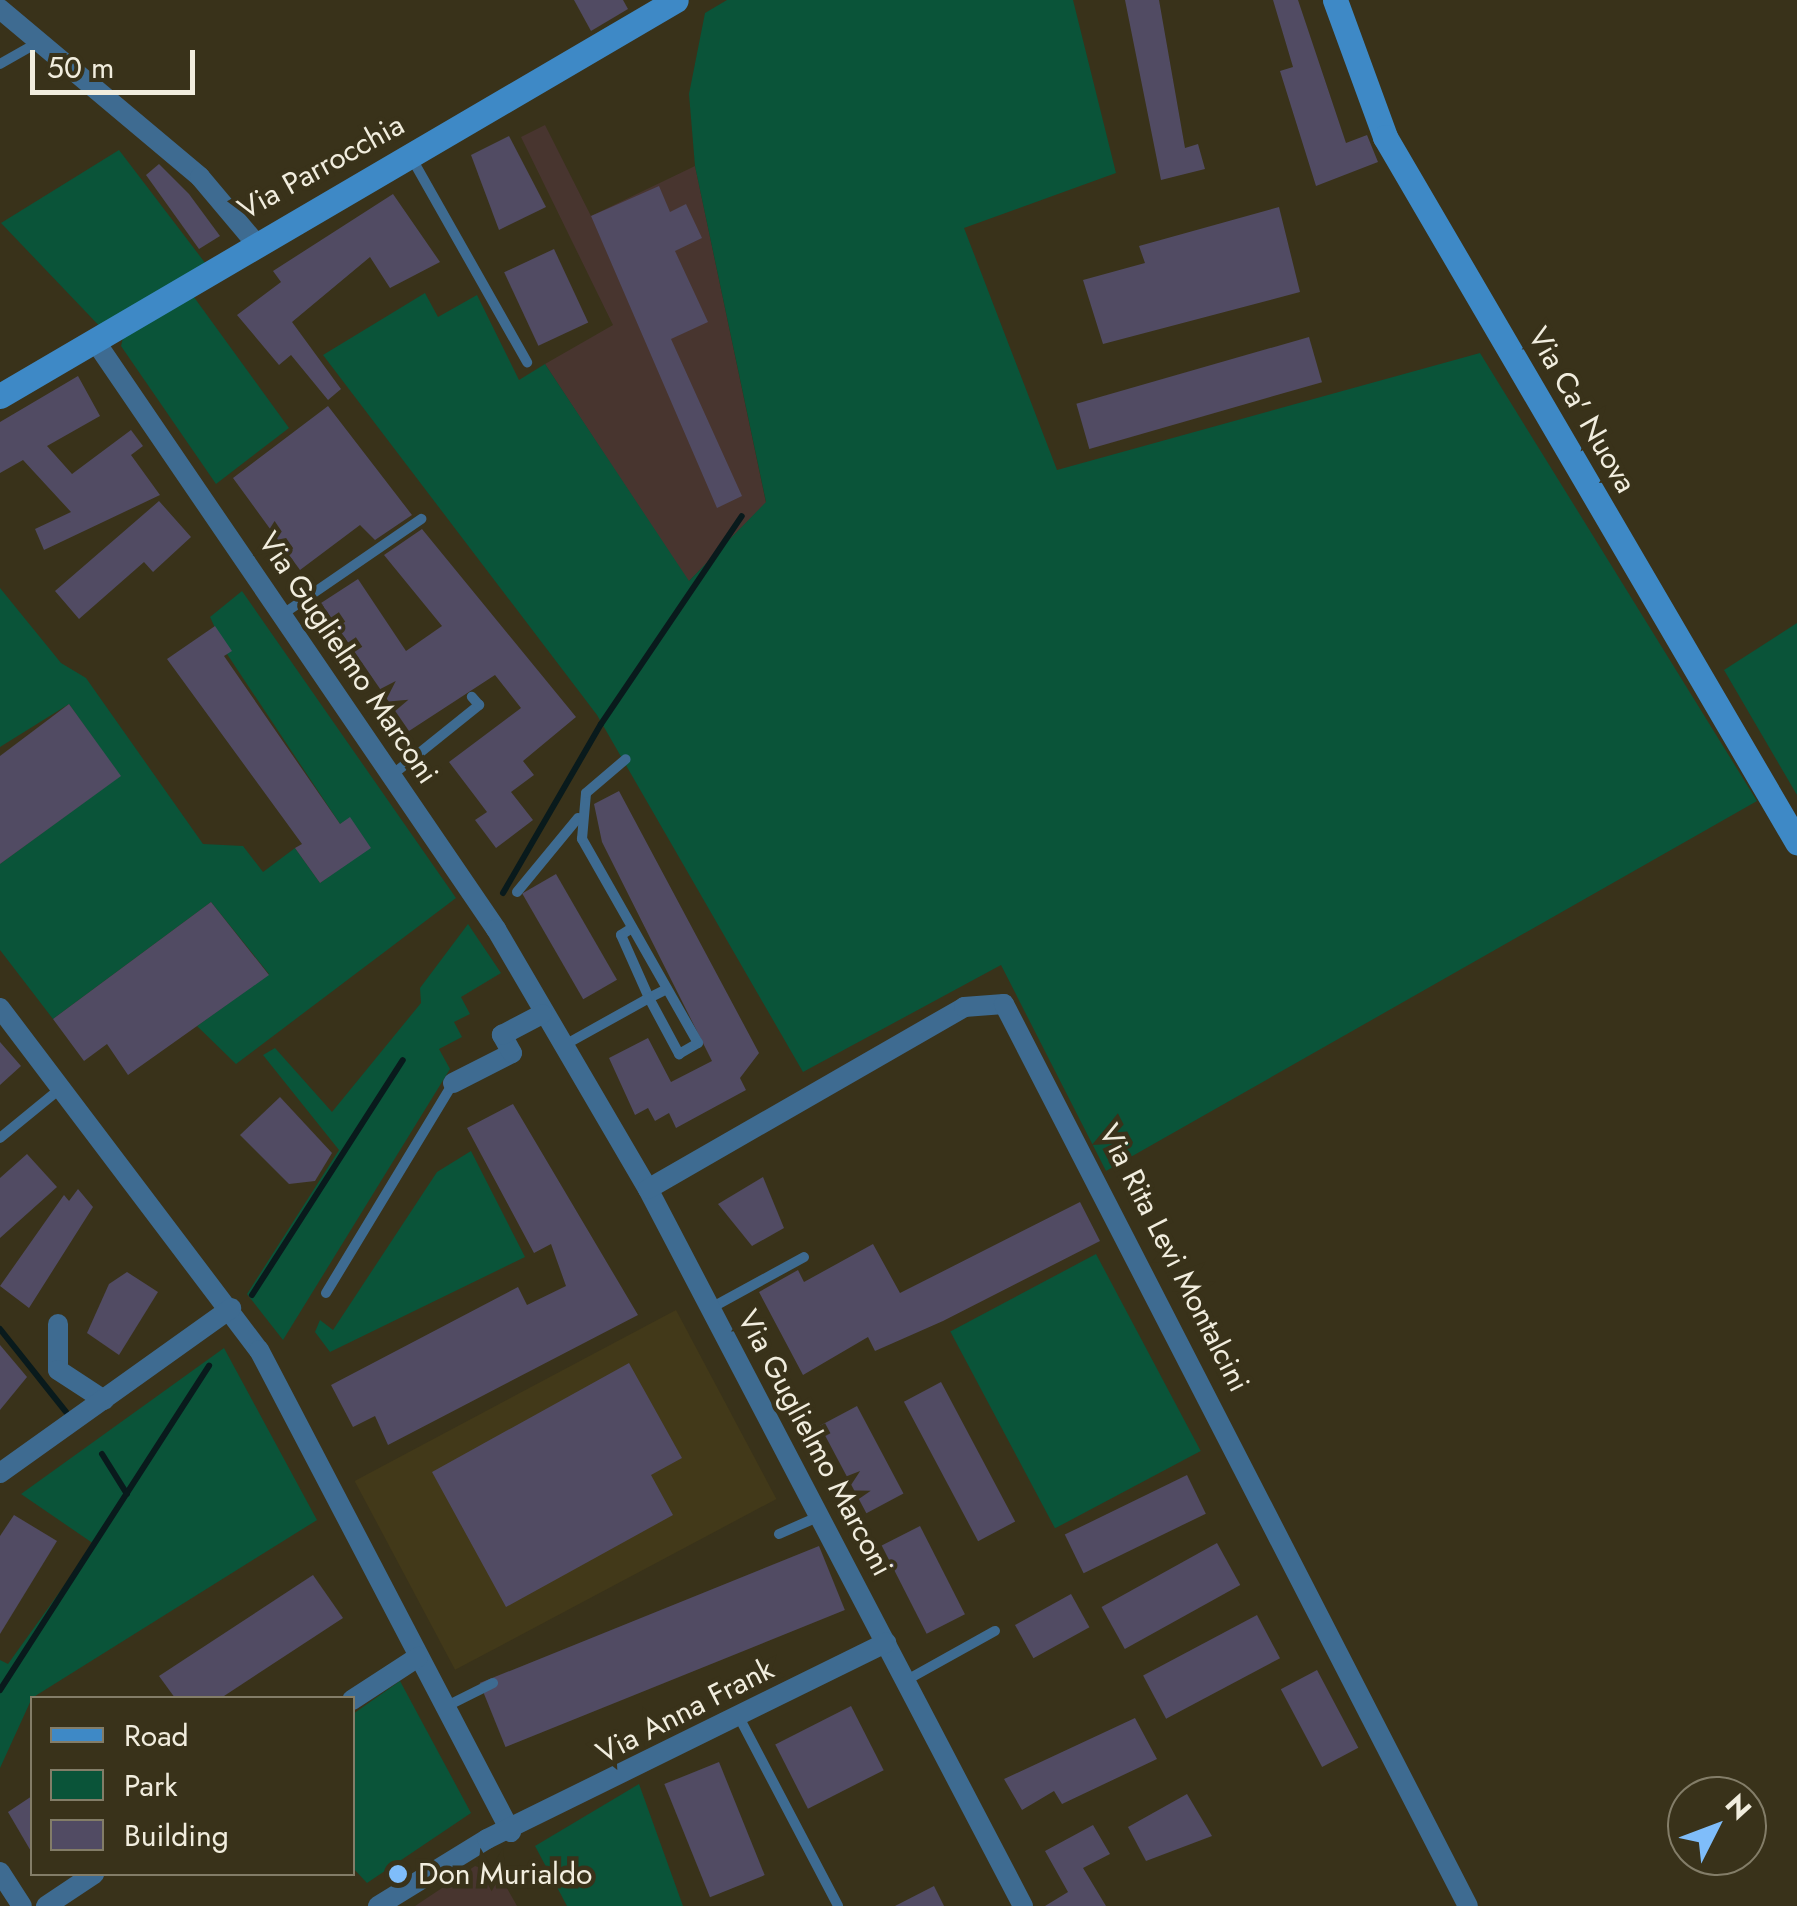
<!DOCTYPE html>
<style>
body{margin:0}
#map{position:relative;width:1797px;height:1906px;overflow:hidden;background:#39321a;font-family:Jost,sans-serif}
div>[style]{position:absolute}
.built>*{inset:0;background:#423919;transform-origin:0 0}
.education>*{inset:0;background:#48352f}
.green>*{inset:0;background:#0a5439;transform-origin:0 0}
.stream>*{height:6px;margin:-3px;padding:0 3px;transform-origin:3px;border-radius:3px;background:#091a1c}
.building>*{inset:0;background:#514b63;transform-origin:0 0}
.lane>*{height:10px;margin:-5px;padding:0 5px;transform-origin:5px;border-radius:5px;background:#3e6b91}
.street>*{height:20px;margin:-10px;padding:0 10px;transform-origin:10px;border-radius:10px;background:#3e6b91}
.secondary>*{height:25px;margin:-12.5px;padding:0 12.5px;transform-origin:12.5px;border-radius:12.5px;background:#3e89c6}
.dots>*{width:28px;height:28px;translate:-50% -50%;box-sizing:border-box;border:5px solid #39321a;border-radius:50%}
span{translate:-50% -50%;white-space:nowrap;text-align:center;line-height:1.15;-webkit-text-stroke:9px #39321a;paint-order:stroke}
.street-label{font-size:30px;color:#f1edde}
.poi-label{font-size:30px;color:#f1edde}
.left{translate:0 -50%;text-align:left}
.legend{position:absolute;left:30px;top:1696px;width:325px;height:180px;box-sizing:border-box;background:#39321a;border:2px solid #837d68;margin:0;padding:12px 18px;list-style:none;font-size:30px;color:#f1edde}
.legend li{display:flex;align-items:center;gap:20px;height:50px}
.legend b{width:50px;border:2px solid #837d68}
.north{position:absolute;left:1667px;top:1776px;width:100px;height:100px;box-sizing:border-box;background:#39321a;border:2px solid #837d68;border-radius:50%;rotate:48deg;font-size:28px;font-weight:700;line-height:40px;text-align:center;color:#f1edde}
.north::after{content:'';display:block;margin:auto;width:35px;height:45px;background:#7fbdfa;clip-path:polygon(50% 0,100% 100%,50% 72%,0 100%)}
.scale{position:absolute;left:30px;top:50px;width:165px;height:45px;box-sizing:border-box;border:5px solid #f1edde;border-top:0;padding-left:12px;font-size:30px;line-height:35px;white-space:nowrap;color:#f1edde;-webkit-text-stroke:8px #39321a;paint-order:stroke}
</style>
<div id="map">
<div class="built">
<div style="left:676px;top:1310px;width:214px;height:364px;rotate:62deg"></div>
</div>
<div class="education">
<div style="clip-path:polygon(545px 125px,591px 216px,695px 166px,766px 503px,688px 582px,545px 364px,613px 325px,521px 137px)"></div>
<div style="clip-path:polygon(475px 1866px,499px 1874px,517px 1906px,415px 1906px)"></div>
</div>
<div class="green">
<div style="clip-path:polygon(727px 0,1073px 0,1116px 173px,964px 228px,1057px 470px,1480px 353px,1757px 801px,1106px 1171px,1001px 965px,803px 1072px,597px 715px,323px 355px,425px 293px,438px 317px,477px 295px,519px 380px,545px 364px,689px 581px,766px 502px,695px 166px,689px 94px,705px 13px)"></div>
<div style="clip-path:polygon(119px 150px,209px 268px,107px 334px,1px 223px)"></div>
<div style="clip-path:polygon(191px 293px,289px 428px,216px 484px,121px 346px,124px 334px)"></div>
<div style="clip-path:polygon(0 588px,61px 663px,86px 678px,203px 844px,243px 846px,263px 872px,295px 848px,320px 883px,370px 847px,350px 818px,340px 824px,227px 654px,210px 617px,242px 591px,456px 898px,236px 1064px,197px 1026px,269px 974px,211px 902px,53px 1019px,0 950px,0 864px,120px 776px,69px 704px,0 747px)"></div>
<div style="clip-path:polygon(1797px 623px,1797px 795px,1724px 670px)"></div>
<div style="clip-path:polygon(468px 924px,501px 973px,461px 997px,470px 1014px,454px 1022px,462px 1037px,439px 1049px,450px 1069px,283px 1340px,247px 1294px,339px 1150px,263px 1055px,275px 1048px,332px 1112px,421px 1003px,420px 988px)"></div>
<div style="clip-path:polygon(471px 1151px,525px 1257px,330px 1352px,315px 1332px,320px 1320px,333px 1330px,437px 1172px)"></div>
<div style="left:1096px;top:1254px;width:223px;height:165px;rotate:62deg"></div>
<div style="clip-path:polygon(224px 1348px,317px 1520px,32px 1698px,0 1768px,0 1660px,8px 1664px,94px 1544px,21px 1494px)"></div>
<div style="clip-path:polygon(400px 1681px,471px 1813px,367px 1883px,353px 1868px,353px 1714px)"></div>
<div style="clip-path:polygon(639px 1784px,683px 1906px,567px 1906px,535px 1846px)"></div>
</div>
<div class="stream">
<div style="left:503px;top:893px;width:195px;rotate:-59.9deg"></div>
<div style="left:601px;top:724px;width:251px;rotate:-55.9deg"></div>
<div style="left:252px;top:1295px;width:279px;rotate:-57.3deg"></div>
<div style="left:0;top:1329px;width:106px;rotate:51.5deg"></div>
<div style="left:102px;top:1454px;width:47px;rotate:58deg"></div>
<div style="left:0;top:1690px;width:386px;rotate:-57.2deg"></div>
</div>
<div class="building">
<div style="clip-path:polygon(574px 0,623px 0,628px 9px,591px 31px)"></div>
<div style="clip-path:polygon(1125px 0,1159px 0,1185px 148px,1198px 144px,1205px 169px,1161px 180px)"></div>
<div style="clip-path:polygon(1273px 0,1298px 0,1346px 143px,1367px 135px,1378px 162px,1316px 186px,1280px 71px,1293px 67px)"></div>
<div style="clip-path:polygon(509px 136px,546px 207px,499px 230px,471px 155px)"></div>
<div style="clip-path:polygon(159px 164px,189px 194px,220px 236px,199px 249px,146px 175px)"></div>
<div style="clip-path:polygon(659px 186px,670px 212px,686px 204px,702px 238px,675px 251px,708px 322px,671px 339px,742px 496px,717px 508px,591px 216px)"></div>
<div style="clip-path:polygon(393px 194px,440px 262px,390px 288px,370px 257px,292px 322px,341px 389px,328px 400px,291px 355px,279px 365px,237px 315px,281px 282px,273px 271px)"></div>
<div style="clip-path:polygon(1279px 207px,1300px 292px,1103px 344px,1083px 280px,1145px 263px,1139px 246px)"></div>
<div style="left:554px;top:249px;width:81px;height:55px;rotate:65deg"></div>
<div style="left:1309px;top:337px;width:47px;height:242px;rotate:74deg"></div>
<div style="clip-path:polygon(78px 376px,100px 416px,47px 446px,72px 474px,131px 430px,143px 446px,131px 455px,160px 495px,44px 550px,35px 529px,71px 512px,23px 460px,0 473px,0 422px)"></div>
<div style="clip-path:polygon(328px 406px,412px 515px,375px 540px,360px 525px,300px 570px,233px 478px)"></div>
<div style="clip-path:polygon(159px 501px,191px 537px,153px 572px,144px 562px,79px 619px,55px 591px)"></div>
<div style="clip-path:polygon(422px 529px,576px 717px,523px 761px,534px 775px,511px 792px,533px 820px,496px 848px,475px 820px,487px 812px,449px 762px,521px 708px,495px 675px,409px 731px,321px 603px,358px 579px,406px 651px,442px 626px,384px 555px)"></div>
<div style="clip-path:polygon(215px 626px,232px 651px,224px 656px,340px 824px,350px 817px,371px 848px,320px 883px,295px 848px,302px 844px,167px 659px)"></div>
<div style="clip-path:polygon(69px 704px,121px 776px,0 864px,0 756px)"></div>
<div style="clip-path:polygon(619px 791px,759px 1053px,740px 1078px,746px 1090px,676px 1128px,669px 1113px,655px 1121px,648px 1108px,635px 1115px,609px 1058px,648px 1038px,671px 1082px,712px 1061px,602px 842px,594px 804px)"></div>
<div style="left:556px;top:874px;width:122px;height:39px;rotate:60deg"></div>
<div style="clip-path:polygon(211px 902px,269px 975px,128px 1075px,107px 1044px,84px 1061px,53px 1019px)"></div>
<div style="clip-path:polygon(0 1042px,21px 1066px,0 1085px)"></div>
<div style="clip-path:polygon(280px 1097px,332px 1153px,315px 1181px,289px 1184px,240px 1135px)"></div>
<div style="clip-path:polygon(513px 1104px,638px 1315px,388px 1445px,375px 1416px,353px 1427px,331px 1385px,518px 1287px,527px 1305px,566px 1286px,551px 1244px,534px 1253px,467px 1128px)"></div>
<div style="clip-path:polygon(27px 1154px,57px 1187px,0 1238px,0 1178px)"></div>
<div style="clip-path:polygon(763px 1177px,784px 1228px,752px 1246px,718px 1204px)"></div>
<div style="clip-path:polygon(78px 1189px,93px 1207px,29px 1308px,0 1286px,64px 1195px,69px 1201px)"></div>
<div style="clip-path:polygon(1080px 1202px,1100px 1241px,943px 1321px,875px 1351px,868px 1337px,803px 1375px,759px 1292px,798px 1270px,804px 1282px,873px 1244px,900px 1293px)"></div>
<div style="clip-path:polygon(127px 1272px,158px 1292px,119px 1355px,87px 1333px,109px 1284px)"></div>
<div style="clip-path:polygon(0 1345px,27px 1377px,0 1410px)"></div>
<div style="clip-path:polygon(629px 1363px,682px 1458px,651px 1475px,673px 1515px,506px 1607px,432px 1472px)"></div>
<div style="left:941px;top:1382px;width:158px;height:42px;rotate:62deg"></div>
<div style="left:857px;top:1406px;width:99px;height:42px;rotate:62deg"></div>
<div style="left:1187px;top:1475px;width:43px;height:136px;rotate:64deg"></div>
<div style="clip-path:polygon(14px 1515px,57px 1541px,0 1634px,0 1536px)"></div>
<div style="left:920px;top:1526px;width:99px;height:43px;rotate:63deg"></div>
<div style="left:1217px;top:1543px;width:48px;height:132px;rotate:61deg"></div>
<div style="left:819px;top:1546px;width:69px;height:366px;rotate:68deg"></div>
<div style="clip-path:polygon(313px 1575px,343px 1618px,221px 1698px,175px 1698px,159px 1676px)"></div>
<div style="left:1071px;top:1594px;width:38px;height:64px;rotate:61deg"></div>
<div style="left:1257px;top:1615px;width:49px;height:129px;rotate:62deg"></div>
<div style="left:1317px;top:1670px;width:88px;height:41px;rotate:62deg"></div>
<div style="left:851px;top:1706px;width:72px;height:85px;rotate:63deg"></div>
<div style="clip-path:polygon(1135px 1718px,1157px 1759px,1062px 1804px,1054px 1791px,1022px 1810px,1004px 1779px)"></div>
<div style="left:719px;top:1762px;width:122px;height:59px;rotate:68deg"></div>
<div style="clip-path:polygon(1187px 1794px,1212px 1836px,1146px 1861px,1128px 1827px)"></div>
<div style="clip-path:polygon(32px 1796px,32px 1853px,8px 1812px)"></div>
<div style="clip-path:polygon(1093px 1825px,1110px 1854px,1083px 1868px,1106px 1906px,1045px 1906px,1068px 1892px,1045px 1851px)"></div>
<div style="clip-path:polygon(934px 1886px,944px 1906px,895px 1906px)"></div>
</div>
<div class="lane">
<div style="left:0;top:64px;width:43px;rotate:-29.6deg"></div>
<div style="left:411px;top:157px;width:236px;rotate:60.5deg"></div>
<div style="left:283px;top:614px;width:168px;rotate:-34.5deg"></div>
<div style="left:392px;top:775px;width:112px;rotate:-38.8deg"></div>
<div style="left:479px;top:705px;width:11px;rotate:-131deg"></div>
<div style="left:517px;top:892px;width:96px;rotate:-50.5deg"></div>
<div style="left:632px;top:928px;width:13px;rotate:148deg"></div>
<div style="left:621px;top:935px;width:69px;rotate:66deg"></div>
<div style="left:649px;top:998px;width:20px;rotate:-27deg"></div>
<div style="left:561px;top:1047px;width:101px;rotate:-29.1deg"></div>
<div style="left:649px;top:998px;width:64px;rotate:61.8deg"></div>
<div style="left:679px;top:1054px;width:22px;rotate:-30deg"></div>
<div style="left:698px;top:1043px;width:235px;rotate:-119.6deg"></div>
<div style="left:582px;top:839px;width:46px;rotate:-85deg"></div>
<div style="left:586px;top:793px;width:52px;rotate:-40.4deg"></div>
<div style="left:0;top:1138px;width:79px;rotate:-39.3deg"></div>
<div style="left:326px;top:1293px;width:245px;rotate:-58.8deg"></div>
<div style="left:711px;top:1308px;width:106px;rotate:-28.7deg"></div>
<div style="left:779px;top:1534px;width:45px;rotate:-23.7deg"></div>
<div style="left:905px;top:1681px;width:103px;rotate:-29.1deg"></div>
<div style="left:443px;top:1708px;width:56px;rotate:-26.6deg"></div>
<div style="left:740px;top:1719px;width:211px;rotate:62.3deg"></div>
</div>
<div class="street">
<div style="left:0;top:9px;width:261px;rotate:40deg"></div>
<div style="left:200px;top:177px;width:82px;rotate:49.9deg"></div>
<div style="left:95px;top:341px;width:712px;rotate:55.71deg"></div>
<div style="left:496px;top:929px;width:301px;rotate:59.7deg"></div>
<div style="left:648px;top:1189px;width:809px;rotate:62.39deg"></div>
<div style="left:0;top:1008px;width:429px;rotate:52.9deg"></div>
<div style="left:259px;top:1350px;width:544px;rotate:62.4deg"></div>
<div style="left:453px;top:1083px;width:66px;rotate:-27deg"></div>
<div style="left:512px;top:1053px;width:21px;rotate:-119deg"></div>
<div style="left:502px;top:1035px;width:45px;rotate:-27.7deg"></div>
<div style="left:648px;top:1189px;width:365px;rotate:-29.9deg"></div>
<div style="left:964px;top:1007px;width:40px;rotate:-4.3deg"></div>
<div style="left:1004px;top:1004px;width:1014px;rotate:62.78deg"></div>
<div style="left:58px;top:1324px;width:46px;rotate:90deg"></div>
<div style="left:58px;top:1370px;width:55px;rotate:33.1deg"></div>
<div style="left:0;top:1473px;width:284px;rotate:-35.5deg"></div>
<div style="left:352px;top:1700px;width:79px;rotate:-33.1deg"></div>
<div style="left:0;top:1872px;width:40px;rotate:57.1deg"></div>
<div style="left:46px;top:1906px;width:58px;rotate:-33.7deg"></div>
<div style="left:378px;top:1906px;width:128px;rotate:-31.6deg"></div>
<div style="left:487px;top:1839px;width:445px;rotate:-26.2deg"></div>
</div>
<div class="secondary">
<div style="left:1335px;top:0;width:146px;rotate:69.9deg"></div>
<div style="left:1385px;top:137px;width:817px;rotate:59.7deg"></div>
<div style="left:0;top:396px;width:783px;rotate:-30.36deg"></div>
</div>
<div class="dots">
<div style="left:398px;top:1874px;background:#7fbdfa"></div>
</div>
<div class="street-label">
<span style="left:321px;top:167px;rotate:-29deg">Via Parrocchia</span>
<span style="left:1582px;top:410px;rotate:60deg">Via Ca' Nuova</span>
<span style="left:348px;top:658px;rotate:56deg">Via Guglielmo Marconi</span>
<span style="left:1174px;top:1258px;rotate:63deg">Via Rita Levi Montalcini</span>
<span style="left:815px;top:1443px;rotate:62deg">Via Guglielmo Marconi</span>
<span style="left:685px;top:1711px;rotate:-27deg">Via Anna Frank</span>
</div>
<div class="poi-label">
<span class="left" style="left:418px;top:1874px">Don Murialdo</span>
</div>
<ul class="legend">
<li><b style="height:12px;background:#3e89c6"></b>Road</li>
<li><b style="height:28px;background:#0a5439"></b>Park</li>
<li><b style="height:28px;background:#514b63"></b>Building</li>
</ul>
<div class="north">N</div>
<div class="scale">50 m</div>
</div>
